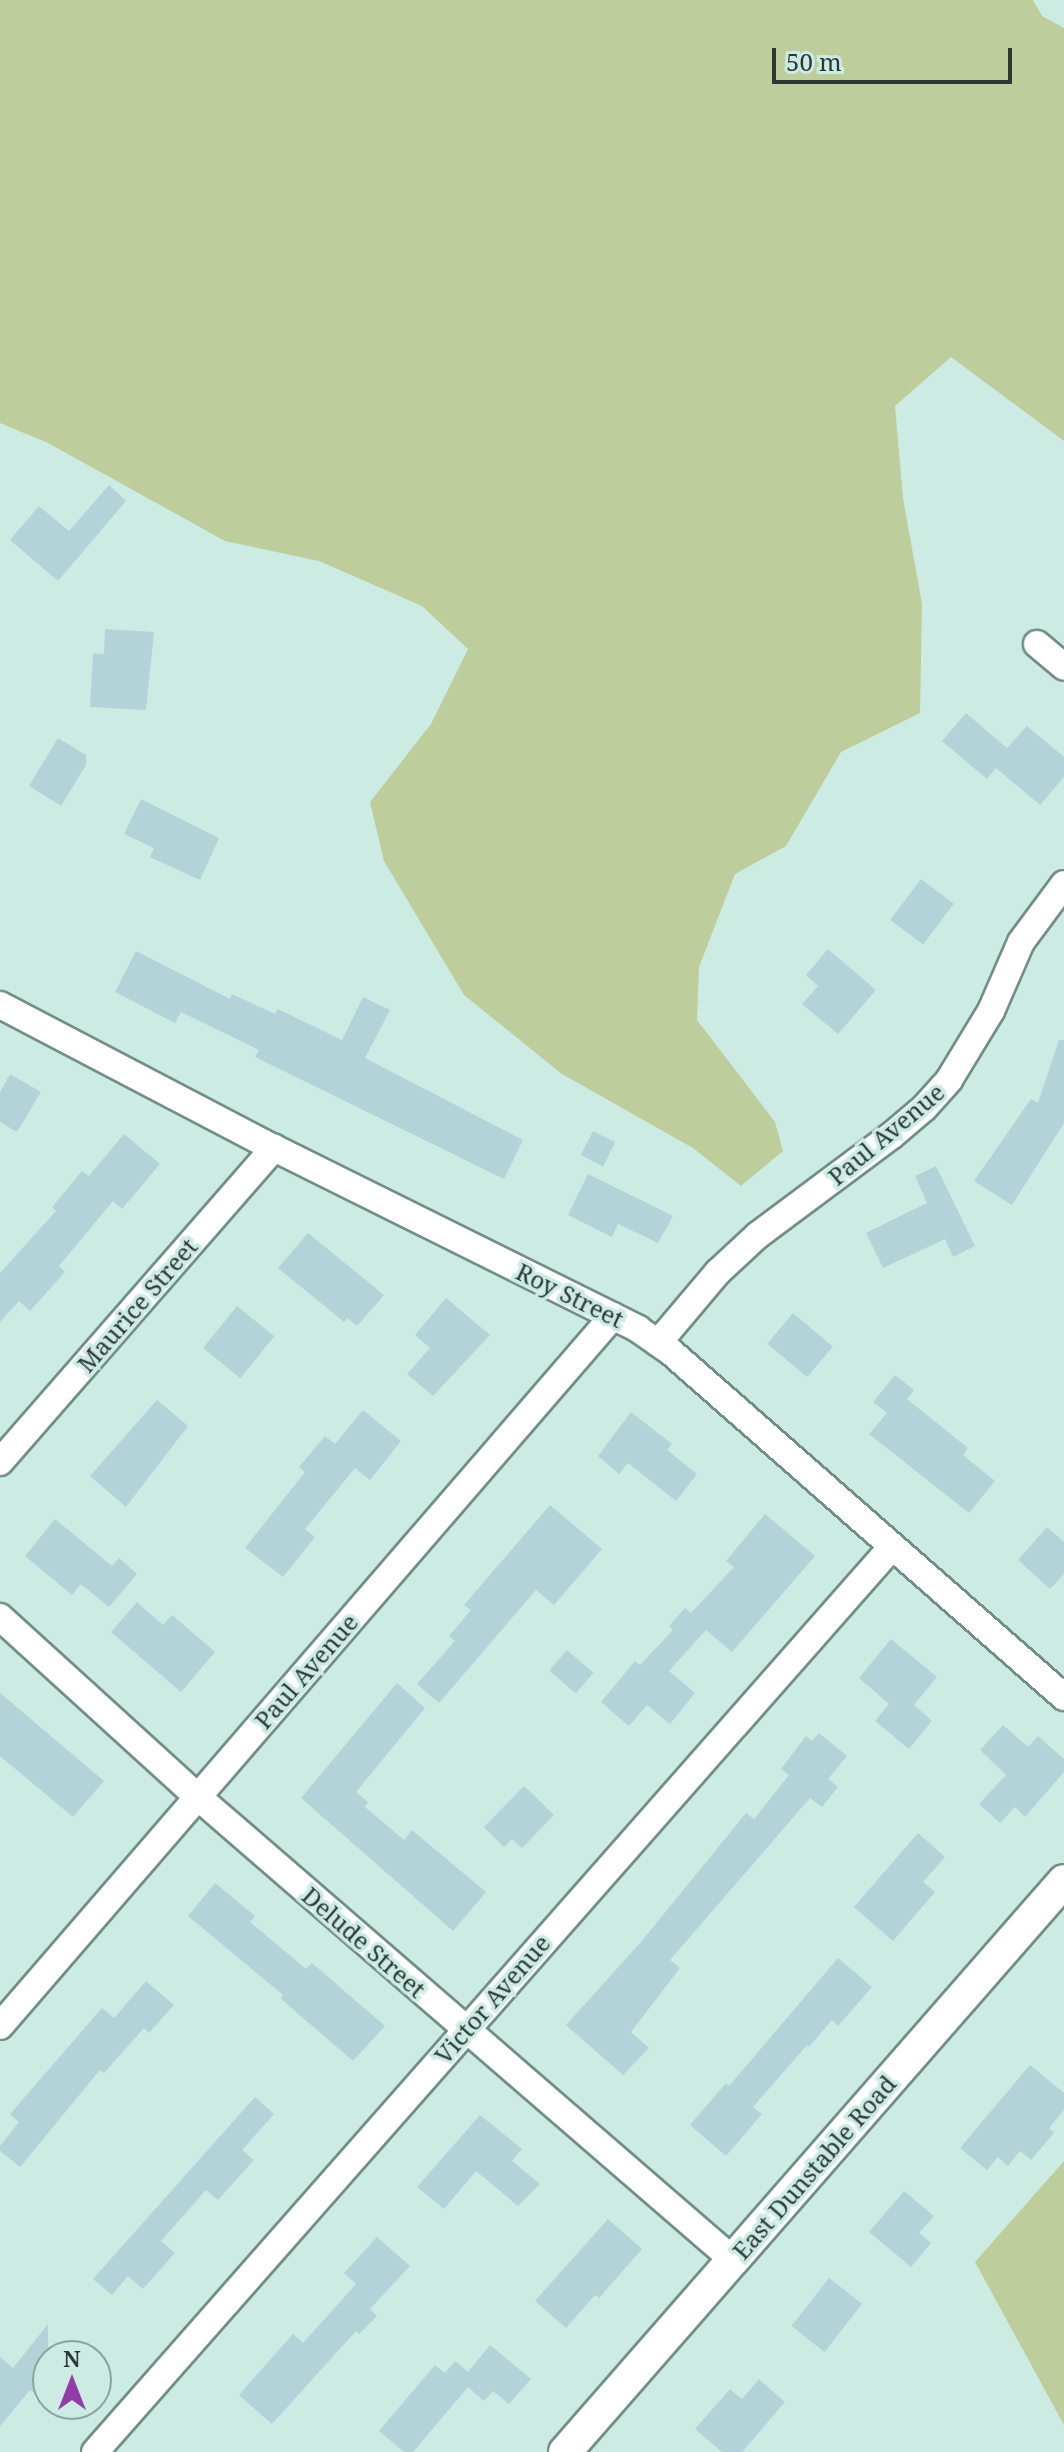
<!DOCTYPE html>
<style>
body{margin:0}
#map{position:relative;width:1064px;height:2452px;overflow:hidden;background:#ccebe3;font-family:"Noto Serif",serif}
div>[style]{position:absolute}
.green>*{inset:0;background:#bdcd9c}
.building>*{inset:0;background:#b4d3d8;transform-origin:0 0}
.roads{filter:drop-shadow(2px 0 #728e88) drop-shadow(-2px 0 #728e88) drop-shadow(0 2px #728e88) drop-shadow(0 -2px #728e88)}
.minor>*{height:26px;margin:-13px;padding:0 13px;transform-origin:13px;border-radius:13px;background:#fff}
.tertiary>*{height:32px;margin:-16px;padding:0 16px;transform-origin:16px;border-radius:16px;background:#fff}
span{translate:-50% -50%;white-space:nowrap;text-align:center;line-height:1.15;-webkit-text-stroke:7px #ccebe3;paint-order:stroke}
.street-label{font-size:24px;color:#2c3835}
.north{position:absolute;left:32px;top:2340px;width:80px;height:80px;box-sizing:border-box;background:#ccebe3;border:2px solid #8ca39d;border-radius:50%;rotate:0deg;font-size:22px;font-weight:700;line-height:32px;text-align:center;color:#2c3835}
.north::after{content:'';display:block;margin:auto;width:28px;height:36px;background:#933ba7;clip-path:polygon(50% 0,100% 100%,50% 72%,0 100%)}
.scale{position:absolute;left:772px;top:48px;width:240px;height:36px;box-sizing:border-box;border:4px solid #2c3835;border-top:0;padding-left:10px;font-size:24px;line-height:28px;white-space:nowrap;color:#2c3835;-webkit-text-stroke:6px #ccebe3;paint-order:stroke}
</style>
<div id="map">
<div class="green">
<div style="clip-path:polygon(0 0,1033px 0,1042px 16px,1064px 28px,1064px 441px,951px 357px,895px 406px,903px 498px,922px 604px,920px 713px,841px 752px,786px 846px,735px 874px,699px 967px,697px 1020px,775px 1122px,783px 1151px,741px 1186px,693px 1148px,562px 1074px,464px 995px,384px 861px,370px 802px,431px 724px,468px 649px,422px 606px,319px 561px,225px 541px,48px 443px,0 423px)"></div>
<div style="clip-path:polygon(1064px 2161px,1064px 2425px,975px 2262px)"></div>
</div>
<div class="building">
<div style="clip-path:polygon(109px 485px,126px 501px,58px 581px,10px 540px,39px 506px,69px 531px)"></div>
<div style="clip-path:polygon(105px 629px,154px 632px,146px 710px,90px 707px,93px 653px,104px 654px)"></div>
<div style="clip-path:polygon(966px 713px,1007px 748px,1027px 726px,1064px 757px,1064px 777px,1040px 805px,996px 768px,987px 779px,942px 741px)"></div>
<div style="clip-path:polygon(58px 738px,86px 755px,86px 765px,61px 806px,29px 786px)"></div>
<div style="clip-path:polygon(141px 799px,219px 838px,200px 880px,150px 857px,154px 848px,124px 834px)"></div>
<div style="left:921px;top:879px;width:41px;height:51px;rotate:37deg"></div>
<div style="clip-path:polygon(828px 949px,876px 990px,838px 1034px,802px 1004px,818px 986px,806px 975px)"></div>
<div style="clip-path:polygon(136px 951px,230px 999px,232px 994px,275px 1014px,278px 1009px,342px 1040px,363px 997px,390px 1010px,365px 1058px,523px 1140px,504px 1179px,255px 1057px,259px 1050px,181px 1012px,175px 1023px,115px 992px)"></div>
<div style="clip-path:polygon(1059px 1040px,1064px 1040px,1064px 1123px,1012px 1205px,974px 1181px,1031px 1099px,1038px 1103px)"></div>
<div style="clip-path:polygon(10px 1074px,41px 1092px,17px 1132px,0 1122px,0 1092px)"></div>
<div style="left:593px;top:1131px;width:25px;height:27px;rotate:27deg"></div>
<div style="clip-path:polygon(124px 1134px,160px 1164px,122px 1209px,113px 1201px,59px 1266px,65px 1272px,30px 1311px,19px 1301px,0 1322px,0 1273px,56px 1211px,52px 1207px,82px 1171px,89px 1176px)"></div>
<div style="clip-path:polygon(936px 1166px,975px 1246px,953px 1257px,945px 1239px,883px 1268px,866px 1233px,927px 1203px,915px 1176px)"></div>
<div style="clip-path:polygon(588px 1174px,673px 1216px,658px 1243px,618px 1224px,612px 1237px,568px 1215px)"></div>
<div style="clip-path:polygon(308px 1233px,384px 1295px,357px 1326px,347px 1318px,344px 1322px,278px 1268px)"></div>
<div style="clip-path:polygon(446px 1298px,490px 1335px,433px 1396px,407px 1374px,430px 1348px,415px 1335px)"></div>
<div style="left:237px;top:1306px;width:48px;height:54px;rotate:39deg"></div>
<div style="left:793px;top:1313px;width:52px;height:40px;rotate:40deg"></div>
<div style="clip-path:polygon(895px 1375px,914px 1390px,907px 1399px,968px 1448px,963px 1455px,995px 1481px,969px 1513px,869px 1434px,887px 1413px,873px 1402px)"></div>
<div style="clip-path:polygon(157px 1400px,188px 1426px,126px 1507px,90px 1476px)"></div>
<div style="clip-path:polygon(363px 1410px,401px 1441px,370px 1480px,355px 1468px,305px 1529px,315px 1537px,283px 1577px,245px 1548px,305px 1472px,299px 1467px,325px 1436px,335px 1444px)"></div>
<div style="clip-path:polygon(631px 1412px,672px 1444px,667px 1450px,697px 1474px,676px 1501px,628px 1463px,619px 1474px,598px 1456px)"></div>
<div style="clip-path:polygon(550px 1505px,602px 1549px,554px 1605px,536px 1590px,439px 1703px,417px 1684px,455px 1641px,449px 1636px,471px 1610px,464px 1605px)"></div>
<div style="clip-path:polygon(765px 1514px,815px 1556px,732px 1652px,706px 1630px,669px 1671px,695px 1693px,670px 1724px,647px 1705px,629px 1726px,601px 1702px,635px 1661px,640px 1665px,673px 1630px,669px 1626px,685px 1608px,691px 1613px,734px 1567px,726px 1561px)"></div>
<div style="clip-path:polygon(55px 1519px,112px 1566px,119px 1558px,137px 1574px,109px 1607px,81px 1584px,72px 1595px,25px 1556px)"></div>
<div style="clip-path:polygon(1047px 1527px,1064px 1542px,1064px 1574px,1050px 1589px,1018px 1560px)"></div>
<div style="clip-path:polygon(137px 1602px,163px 1625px,172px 1615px,215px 1652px,181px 1692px,111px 1632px)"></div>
<div style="clip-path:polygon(891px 1639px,937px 1677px,914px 1705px,932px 1721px,909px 1749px,875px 1721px,889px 1704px,859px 1678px)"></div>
<div style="left:567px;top:1650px;width:35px;height:27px;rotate:41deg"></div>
<div style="clip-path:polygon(397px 1683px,425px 1708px,356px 1792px,368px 1802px,365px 1807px,404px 1840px,412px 1830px,486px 1892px,453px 1931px,301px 1798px)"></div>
<div style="clip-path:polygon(0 1693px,104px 1781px,73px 1817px,0 1756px)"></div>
<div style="clip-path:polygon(1003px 1725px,1028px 1747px,1038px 1736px,1064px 1759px,1064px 1772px,1025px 1817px,1015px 1807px,1000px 1823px,979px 1804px,1006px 1775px,980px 1750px)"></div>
<div style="clip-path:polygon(819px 1733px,847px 1756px,828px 1779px,838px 1787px,822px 1807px,810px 1798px,670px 1960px,680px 1968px,631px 2032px,649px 2048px,623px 2075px,566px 2025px,641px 1942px,746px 1813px,754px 1819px,789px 1775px,781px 1769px,806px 1736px,812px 1741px)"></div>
<div style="clip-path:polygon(524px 1786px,554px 1815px,522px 1848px,512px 1839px,504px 1847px,484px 1827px)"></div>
<div style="clip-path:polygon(918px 1833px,945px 1857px,923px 1882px,935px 1892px,893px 1941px,854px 1907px)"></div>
<div style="clip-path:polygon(215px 1883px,255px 1916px,250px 1922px,306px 1969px,312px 1963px,385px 2026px,353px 2061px,281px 1999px,283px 1995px,188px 1916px)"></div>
<div style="clip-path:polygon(838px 1958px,872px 1987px,838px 2026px,832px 2020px,809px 2047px,807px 2045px,753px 2107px,762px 2114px,726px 2156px,690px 2125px,726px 2083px,729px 2086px)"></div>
<div style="clip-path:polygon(146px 1981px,174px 2005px,149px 2033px,144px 2028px,104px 2073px,100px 2070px,20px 2167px,0 2151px,0 2146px,19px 2122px,10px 2114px,102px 2008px,114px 2018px)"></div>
<div style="clip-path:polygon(1030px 2065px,1064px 2093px,1064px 2110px,1049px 2128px,1054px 2133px,1031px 2160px,1020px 2151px,1008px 2166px,998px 2157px,987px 2170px,960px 2148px)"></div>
<div style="clip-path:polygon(255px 2097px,274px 2114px,242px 2150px,254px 2160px,218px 2200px,206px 2190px,161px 2241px,175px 2253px,143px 2289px,128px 2276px,112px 2295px,93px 2279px)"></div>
<div style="clip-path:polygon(480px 2115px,522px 2149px,512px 2161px,540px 2184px,518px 2206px,476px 2171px,444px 2209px,417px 2187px)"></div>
<div style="clip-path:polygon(904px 2191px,934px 2216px,919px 2233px,931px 2243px,911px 2267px,869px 2232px)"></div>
<div style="clip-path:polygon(608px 2219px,642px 2249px,599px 2298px,595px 2295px,566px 2328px,535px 2301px)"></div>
<div style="clip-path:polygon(377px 2237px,410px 2266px,370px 2309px,377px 2316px,359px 2334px,356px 2331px,272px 2424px,239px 2395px,293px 2334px,303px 2343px,356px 2284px,344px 2273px)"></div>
<div style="left:829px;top:2278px;width:42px;height:61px;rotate:38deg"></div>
<div style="clip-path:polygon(48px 2324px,48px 2405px,30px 2390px,0 2426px,0 2357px,13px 2368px)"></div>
<div style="clip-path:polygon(490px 2345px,531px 2379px,509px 2404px,493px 2391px,484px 2401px,468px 2387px,413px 2452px,404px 2452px,379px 2431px,435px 2365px,445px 2373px,455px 2361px,468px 2372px)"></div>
<div style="clip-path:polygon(759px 2379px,785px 2402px,742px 2452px,722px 2452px,695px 2429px,730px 2389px,742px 2399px)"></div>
</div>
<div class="roads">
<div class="minor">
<div style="left:1037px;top:644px;width:35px;rotate:40deg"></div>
<div style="left:0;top:1005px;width:309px;rotate:27.6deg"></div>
<div style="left:274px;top:1148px;width:407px;rotate:26.4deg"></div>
<div style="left:638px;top:1329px;width:40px;rotate:34.9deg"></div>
<div style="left:671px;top:1352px;width:523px;rotate:41.28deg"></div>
<div style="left:658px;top:1343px;width:93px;rotate:-49.8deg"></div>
<div style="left:718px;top:1272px;width:54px;rotate:-42.8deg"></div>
<div style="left:758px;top:1235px;width:166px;rotate:-36.7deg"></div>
<div style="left:891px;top:1136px;width:43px;rotate:-40.3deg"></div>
<div style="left:924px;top:1108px;width:38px;rotate:-48deg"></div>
<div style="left:949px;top:1080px;width:81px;rotate:-58.7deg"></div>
<div style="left:991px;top:1011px;width:75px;rotate:-66.5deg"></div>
<div style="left:1021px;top:942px;width:72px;rotate:-53.4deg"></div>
<div style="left:0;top:1462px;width:417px;rotate:-48.9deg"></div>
<div style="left:0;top:1617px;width:268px;rotate:42.3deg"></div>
<div style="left:198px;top:1797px;width:708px;rotate:40.87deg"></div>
<div style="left:0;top:2026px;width:938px;rotate:-49.19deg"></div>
<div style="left:95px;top:2452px;width:1205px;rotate:-48.64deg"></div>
</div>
<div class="tertiary">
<div style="left:565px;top:2452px;width:758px;rotate:-48.85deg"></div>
</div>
</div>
<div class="street-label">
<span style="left:886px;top:1134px;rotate:-40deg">Paul Avenue</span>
<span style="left:570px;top:1295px;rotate:26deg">Roy Street</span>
<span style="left:137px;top:1305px;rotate:-49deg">Maurice Street</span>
<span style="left:306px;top:1671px;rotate:-49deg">Paul Avenue</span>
<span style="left:364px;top:1942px;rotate:41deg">Delude Street</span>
<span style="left:492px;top:1999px;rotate:-49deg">Victor Avenue</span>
<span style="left:814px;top:2167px;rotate:-49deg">East Dunstable Road</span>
</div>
<div class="north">N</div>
<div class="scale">50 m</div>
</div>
